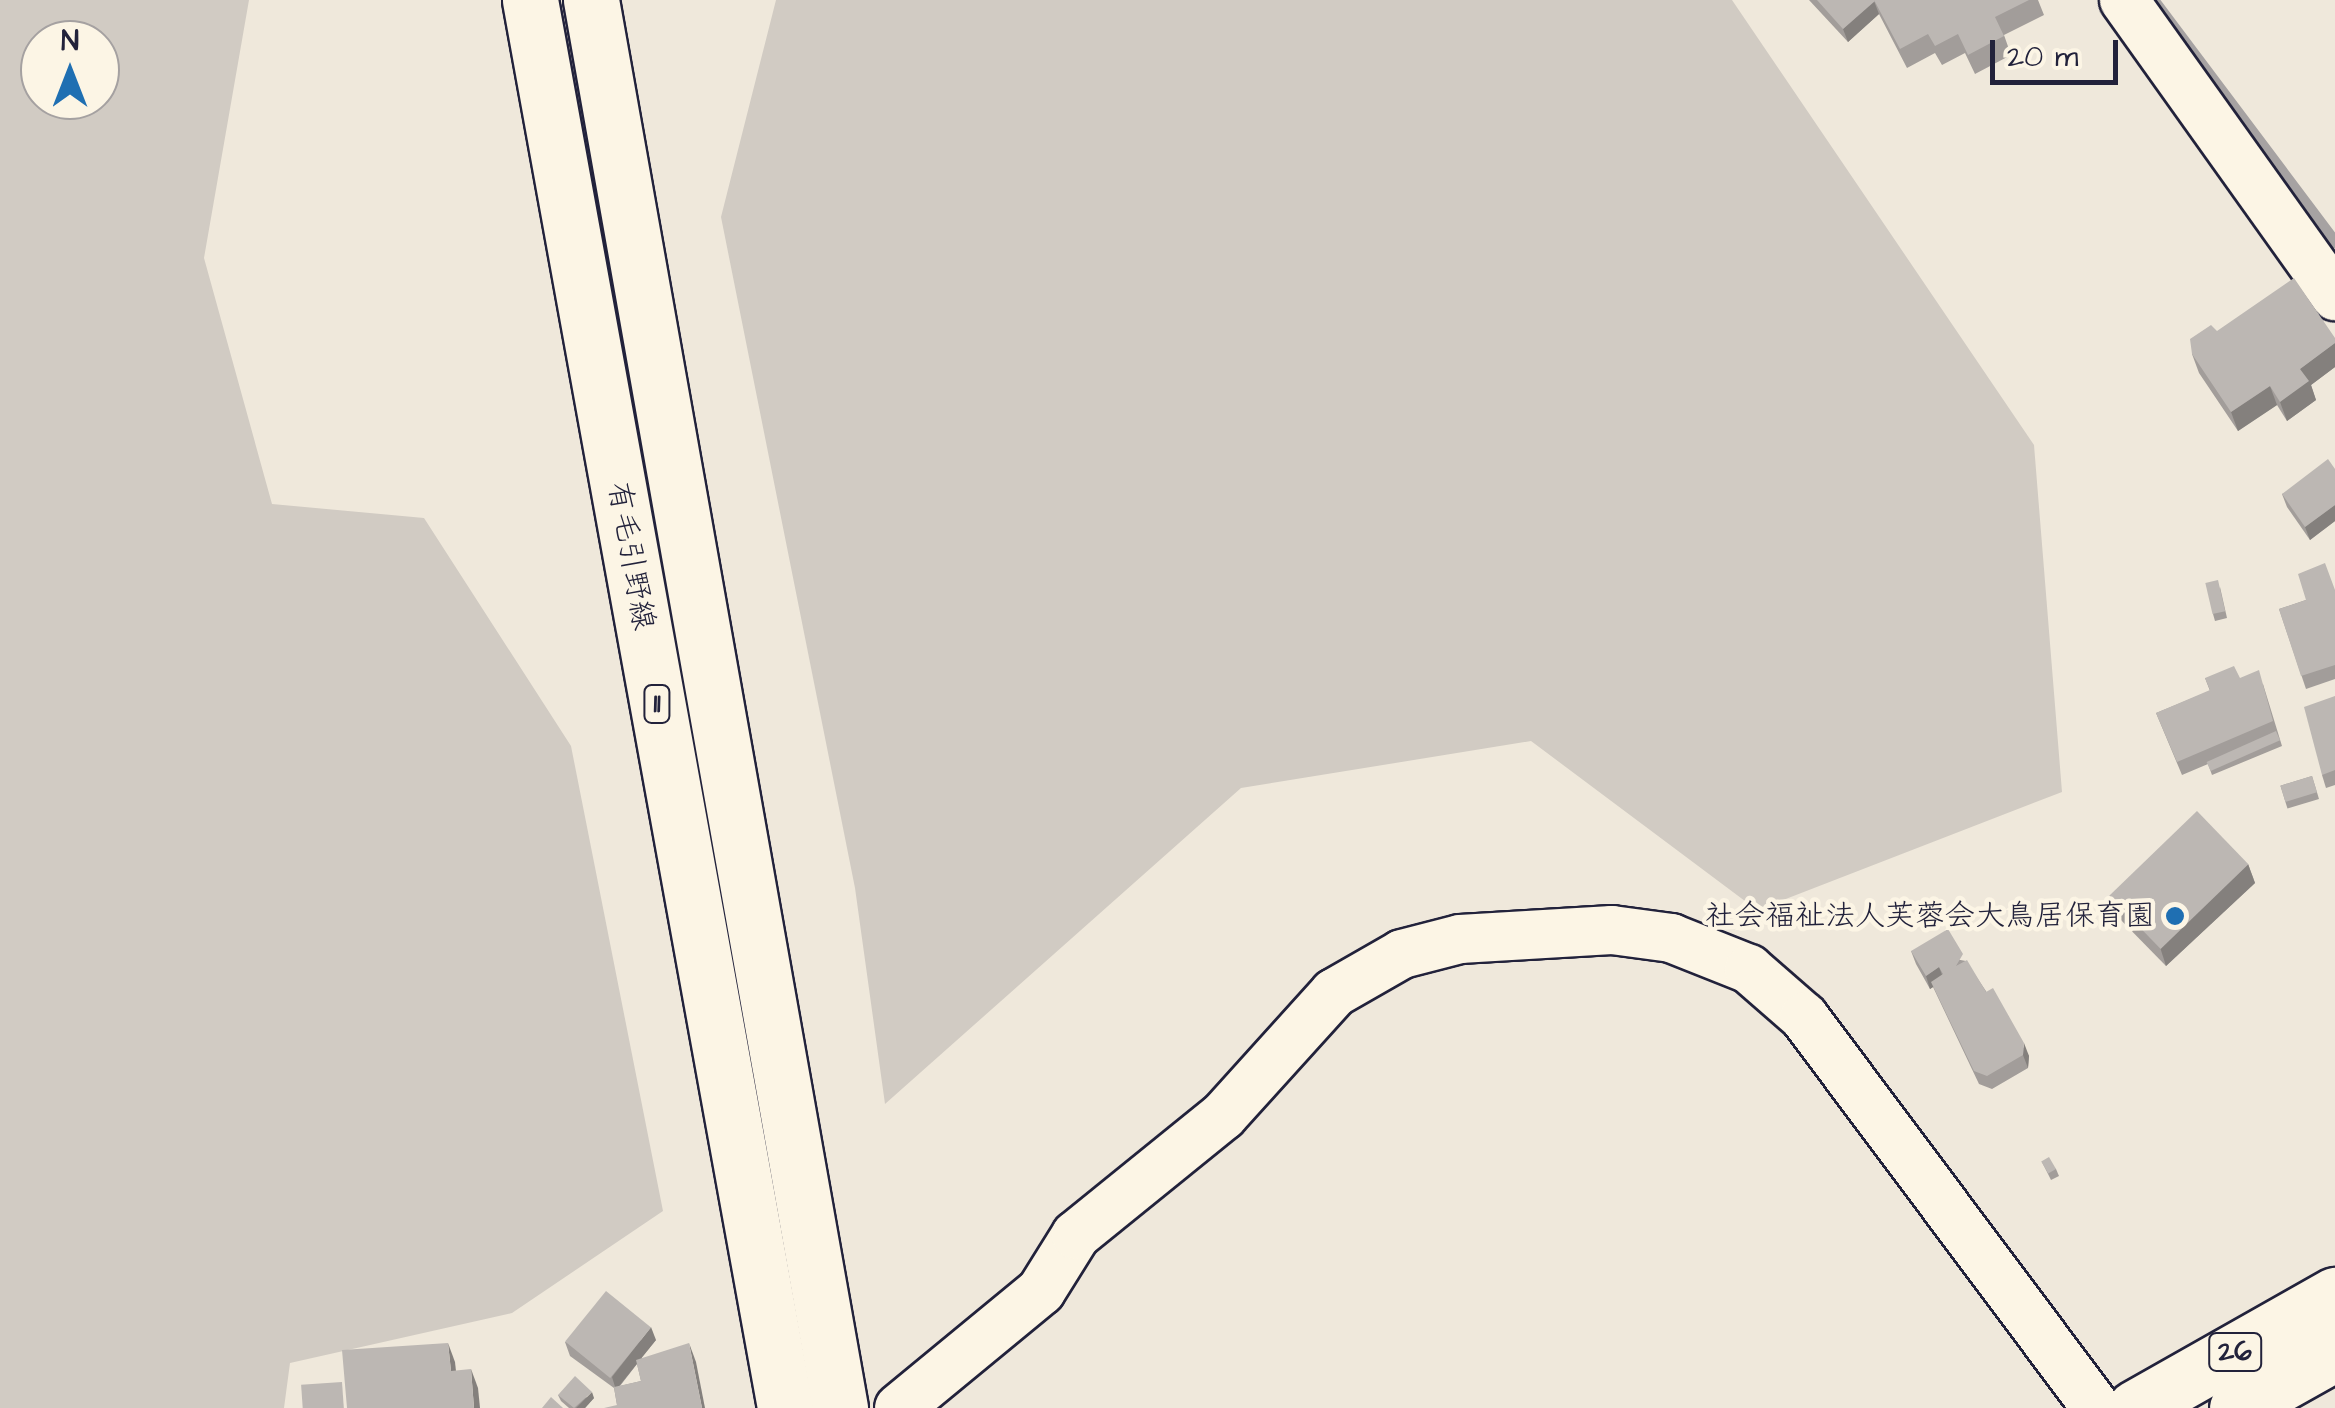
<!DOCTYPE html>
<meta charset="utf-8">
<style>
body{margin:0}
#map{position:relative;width:2335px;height:1408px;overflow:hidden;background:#efe8db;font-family:"Architects Daughter","Klee One",sans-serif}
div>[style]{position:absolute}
.green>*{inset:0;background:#d1cbc3}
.stream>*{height:12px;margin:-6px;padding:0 6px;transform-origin:6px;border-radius:6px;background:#a6a2a2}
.roads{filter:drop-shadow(2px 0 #22223b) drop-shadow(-2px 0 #22223b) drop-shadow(0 2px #22223b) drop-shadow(0 -2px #22223b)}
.minor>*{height:48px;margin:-24px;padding:0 24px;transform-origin:24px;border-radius:24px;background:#fcf5e5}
.primary>*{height:55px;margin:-27.5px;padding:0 27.5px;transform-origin:27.5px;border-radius:27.5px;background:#fcf5e5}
.wall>*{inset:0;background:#a29d9a;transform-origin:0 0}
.shaded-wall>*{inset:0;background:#84807d}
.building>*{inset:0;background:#bcb7b3;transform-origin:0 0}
.dots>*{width:28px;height:28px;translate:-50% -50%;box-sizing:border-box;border:5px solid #fcf5e5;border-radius:50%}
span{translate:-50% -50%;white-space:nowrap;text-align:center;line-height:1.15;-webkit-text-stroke:9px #fcf5e5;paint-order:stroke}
.shield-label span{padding:2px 8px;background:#fcf5e5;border:2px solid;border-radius:8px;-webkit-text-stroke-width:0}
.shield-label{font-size:28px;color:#22223b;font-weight:700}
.street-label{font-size:30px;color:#22223b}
.poi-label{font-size:30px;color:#22223b}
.right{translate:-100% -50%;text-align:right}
.north{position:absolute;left:20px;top:20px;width:100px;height:100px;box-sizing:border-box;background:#fcf5e5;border:2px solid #a5a1a1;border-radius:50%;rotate:0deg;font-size:28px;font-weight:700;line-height:40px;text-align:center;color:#22223b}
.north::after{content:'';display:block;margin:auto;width:35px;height:45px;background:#1f6fb2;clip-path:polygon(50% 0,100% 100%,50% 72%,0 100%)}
.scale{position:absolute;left:1990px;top:40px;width:128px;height:45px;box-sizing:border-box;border:5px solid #22223b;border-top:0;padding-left:12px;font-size:30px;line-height:35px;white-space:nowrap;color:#22223b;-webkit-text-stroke:8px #fcf5e5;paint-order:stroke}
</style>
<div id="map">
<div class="green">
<div style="clip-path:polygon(evenodd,0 0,249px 0,204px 258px,272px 504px,424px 518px,571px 746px,663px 1211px,512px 1313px,290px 1363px,284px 1408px,0 1408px,0 0,40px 40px,100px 40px,100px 100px,40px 100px,40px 40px)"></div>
<div style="clip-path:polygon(776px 0,1732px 0,2034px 445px,2062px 792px,1757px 910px,1531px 741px,1241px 788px,885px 1104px,855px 888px,721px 217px)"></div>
</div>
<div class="stream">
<div style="left:2153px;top:0;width:303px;rotate:53.1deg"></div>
</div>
<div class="roads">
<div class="minor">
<div style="left:2124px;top:0;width:364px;rotate:54.5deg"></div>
<div style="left:899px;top:1408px;width:184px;rotate:-39.5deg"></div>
<div style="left:1041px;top:1291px;width:66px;rotate:-58deg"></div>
<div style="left:1076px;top:1235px;width:189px;rotate:-39deg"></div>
<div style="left:1223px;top:1116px;width:166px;rotate:-47.9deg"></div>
<div style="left:1334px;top:993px;width:78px;rotate:-29.8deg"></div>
<div style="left:1402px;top:954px;width:60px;rotate:-14.5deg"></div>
<div style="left:1460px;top:939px;width:152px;rotate:-3.4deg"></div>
<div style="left:1612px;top:930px;width:60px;rotate:7.7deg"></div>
<div style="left:1671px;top:938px;width:84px;rotate:21.7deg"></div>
<div style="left:1749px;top:969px;width:73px;rotate:41.1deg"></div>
<div style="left:1804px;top:1017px;width:488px;rotate:53.2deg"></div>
</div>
<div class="primary">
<div style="left:530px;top:0;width:1431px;rotate:79.73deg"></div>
<div style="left:591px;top:0;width:1430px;rotate:79.97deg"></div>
<div style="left:2135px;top:1408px;width:230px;rotate:-29.5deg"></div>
<div style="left:2237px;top:1408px;width:112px;rotate:-29.3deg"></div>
</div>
</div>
<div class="wall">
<div style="clip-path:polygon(1809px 0,2038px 0,2044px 15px,2004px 35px,2011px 55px,1975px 74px,1965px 53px,1942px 65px,1935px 53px,1907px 68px,1879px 14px,1848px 42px)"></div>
<div style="clip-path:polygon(2217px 331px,2335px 338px,2335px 367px,2311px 385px,2316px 400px,2287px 421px,2277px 405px,2238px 431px,2199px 373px,2192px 354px)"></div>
<div style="clip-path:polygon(2335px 469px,2335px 521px,2310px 540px,2287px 507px,2282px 494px)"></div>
<div style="clip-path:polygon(2220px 587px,2227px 618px,2215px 621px,2213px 614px)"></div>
<div style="clip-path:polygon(2335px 590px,2335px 679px,2306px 689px,2279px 609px)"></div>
<div style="clip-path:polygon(2205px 678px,2240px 678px,2263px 684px,2282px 746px,2212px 775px,2208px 764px,2182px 775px,2156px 713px,2210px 691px)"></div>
<div style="clip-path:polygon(2335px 696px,2335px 785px,2326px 788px,2322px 775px)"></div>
<div style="left:2312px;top:776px;width:24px;height:33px;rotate:73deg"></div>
<div style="clip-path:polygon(2248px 864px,2255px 883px,2166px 966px,2116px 915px,2110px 896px)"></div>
<div style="clip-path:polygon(1911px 951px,1966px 961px,2029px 1056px,2028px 1068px,1992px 1089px,1979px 1084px,1933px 987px,1930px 989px,1916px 964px)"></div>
<div style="clip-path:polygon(2042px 1162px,2056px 1169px,2059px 1176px,2051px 1180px)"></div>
<div style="clip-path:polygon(evenodd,656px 1340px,641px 1358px,696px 1362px,617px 1405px,614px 1388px,570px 1356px,565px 1342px,656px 1340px,637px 1364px,641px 1381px,620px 1386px,637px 1364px)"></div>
<div style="clip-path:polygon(558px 1395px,594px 1398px,585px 1408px,569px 1408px,561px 1401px)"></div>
</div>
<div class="shaded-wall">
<div style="clip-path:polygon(1874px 1px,1879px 14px,1848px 42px,1843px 29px)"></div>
<div style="clip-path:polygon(2335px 343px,2335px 367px,2311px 385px,2316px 400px,2287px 421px,2280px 402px,2300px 369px)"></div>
<div style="clip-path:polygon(2270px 386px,2277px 405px,2238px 431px,2231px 412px)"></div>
<div style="clip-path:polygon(2335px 505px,2335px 521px,2310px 540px,2305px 527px)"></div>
<div style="clip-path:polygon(2248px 864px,2255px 883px,2166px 966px,2160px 947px)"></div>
<div style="clip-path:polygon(1939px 967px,1944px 980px,1930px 989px,1926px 976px)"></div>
<div style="clip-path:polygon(2024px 1043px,2029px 1056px,2028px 1068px,2023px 1055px)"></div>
<div style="clip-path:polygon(651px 1327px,656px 1340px,616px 1390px,612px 1377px)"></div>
<div style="clip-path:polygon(448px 1343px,455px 1362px,458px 1390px,451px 1371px)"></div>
<div style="clip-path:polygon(689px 1343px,696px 1362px,705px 1408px,702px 1408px)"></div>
<div style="clip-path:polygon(471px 1369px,478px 1388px,480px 1408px,474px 1408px)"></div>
<div style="clip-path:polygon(592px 1392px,594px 1398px,585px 1408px,576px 1408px)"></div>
</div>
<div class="building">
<div style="clip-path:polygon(1817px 0,1874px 0,1875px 1px,1843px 29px)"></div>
<div style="clip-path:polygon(1874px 0,2029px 0,1995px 17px,2004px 36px,1968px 55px,1958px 34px,1935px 46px,1928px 34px,1900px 49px)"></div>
<div style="clip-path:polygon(2294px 278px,2335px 338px,2335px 343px,2300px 369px,2309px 381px,2280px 402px,2270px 386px,2231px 412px,2192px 354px,2190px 339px,2211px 325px,2217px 331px)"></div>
<div style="clip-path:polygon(2328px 459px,2335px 469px,2335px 505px,2305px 527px,2282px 494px)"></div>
<div style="clip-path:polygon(2325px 563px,2335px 590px,2335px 665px,2301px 676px,2279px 609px,2306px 600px,2298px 574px)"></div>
<div style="left:2218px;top:580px;width:32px;height:13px;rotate:77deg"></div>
<div style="clip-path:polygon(2234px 666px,2240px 678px,2259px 670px,2273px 721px,2177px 762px,2156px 713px,2210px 690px,2205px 678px)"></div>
<div style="clip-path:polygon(2335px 696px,2335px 770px,2322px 775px,2304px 707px)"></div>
<div style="left:2276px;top:731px;width:10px;height:76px;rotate:66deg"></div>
<div style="left:2312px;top:776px;width:17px;height:33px;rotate:73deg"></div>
<div style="left:2197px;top:811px;width:74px;height:122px;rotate:46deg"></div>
<div style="clip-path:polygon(1948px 929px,1963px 954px,1956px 966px,1967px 960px,1986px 992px,1993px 988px,2024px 1043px,2023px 1055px,1987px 1076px,1974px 1071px,1931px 982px,1943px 974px,1939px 967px,1926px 976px,1911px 951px)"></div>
<div style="left:2049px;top:1157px;width:14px;height:9px;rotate:60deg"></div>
<div style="left:606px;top:1291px;width:58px;height:65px;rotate:39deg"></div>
<div style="clip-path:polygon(448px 1343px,451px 1371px,471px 1369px,474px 1408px,347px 1408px,342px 1350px)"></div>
<div style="clip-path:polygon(689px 1343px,702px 1408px,604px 1408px,617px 1405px,614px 1387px,641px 1381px,636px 1360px)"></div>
<div style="clip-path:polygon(575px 1376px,592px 1392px,574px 1408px,558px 1395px)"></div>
<div style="left:342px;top:1382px;width:26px;height:41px;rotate:86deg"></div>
<div style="clip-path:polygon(551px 1397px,563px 1408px,542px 1408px)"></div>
</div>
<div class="dots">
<div style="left:2175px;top:916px;background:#1f6fb2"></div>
</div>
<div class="shield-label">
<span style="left:657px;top:704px">11</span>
<span style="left:2235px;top:1352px">26</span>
</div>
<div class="street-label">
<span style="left:631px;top:556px;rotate:80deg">有毛引野線</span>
</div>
<div class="poi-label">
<span class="right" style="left:2155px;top:916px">社会福祉法人芙蓉会大鳥居保育園</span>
</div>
<div class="north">N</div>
<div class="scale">20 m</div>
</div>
